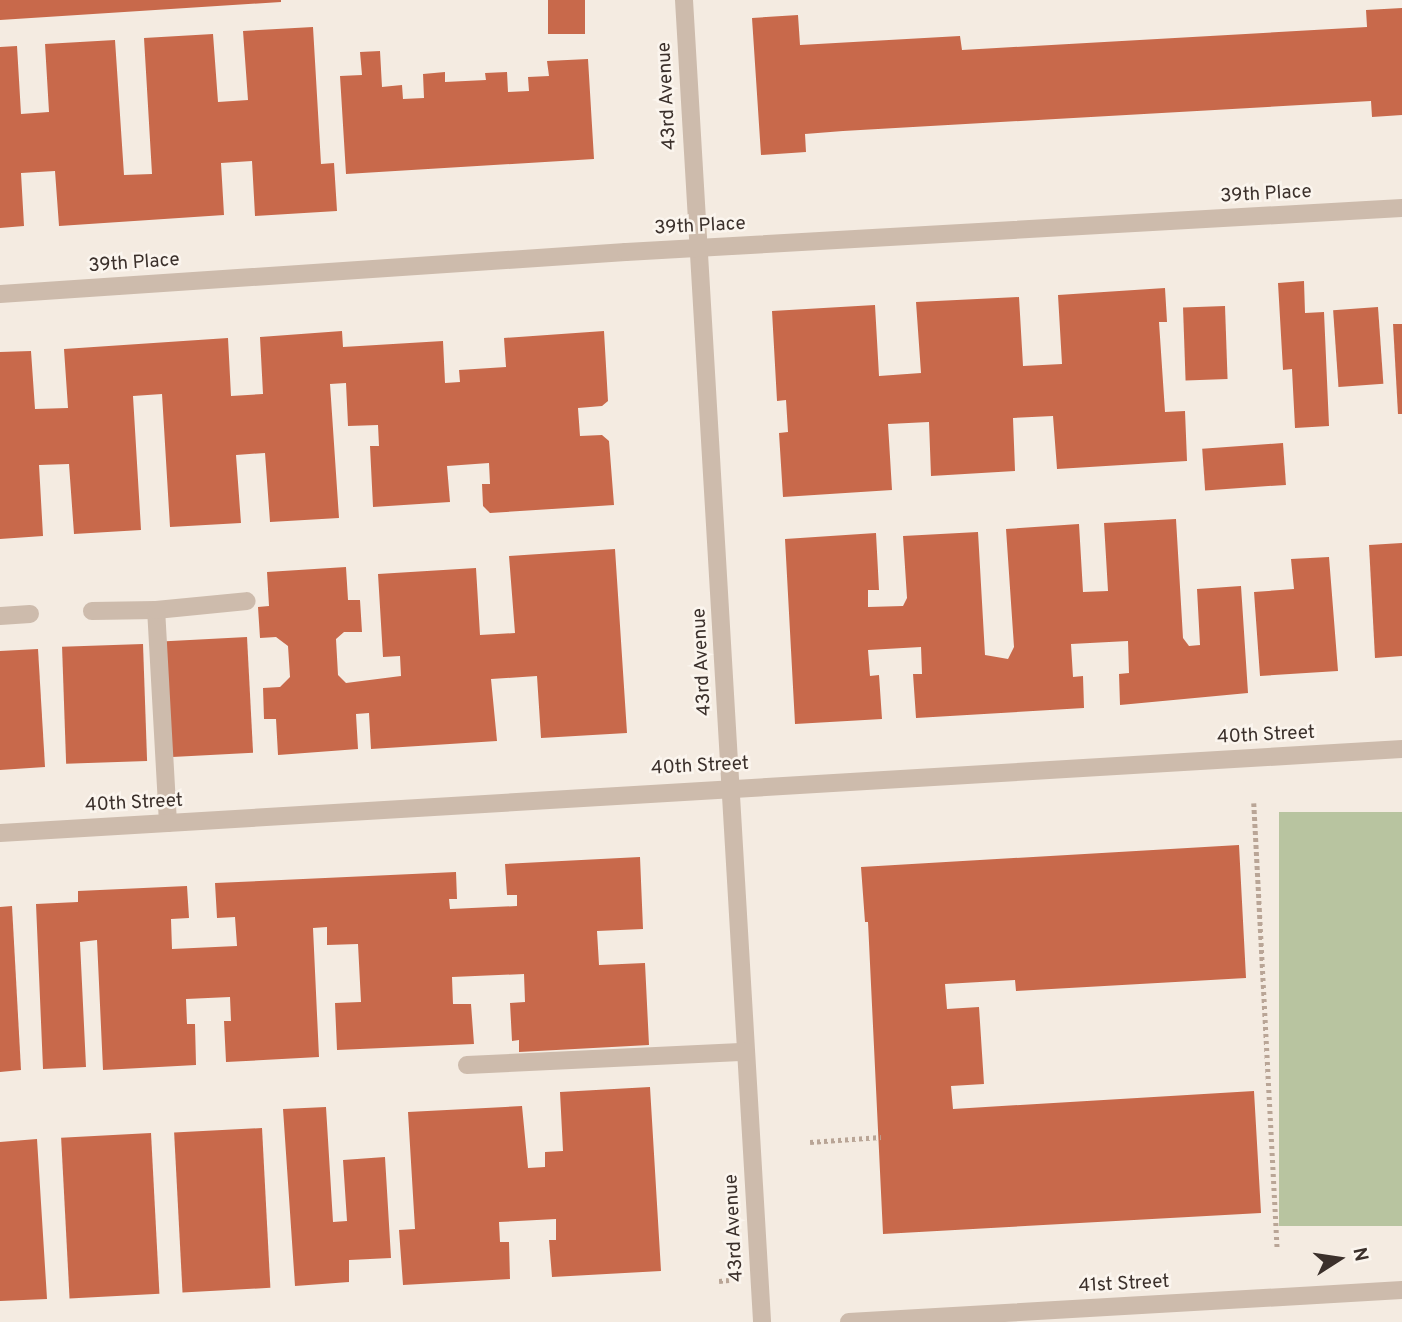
<!DOCTYPE html>
<style>
body{margin:0}
#map{position:relative;width:1402px;height:1322px;overflow:hidden;background:#f4ebe1;font-family:Overpass,sans-serif}
div>[style]{position:absolute}
.green>*{inset:0;background:#b8c4a0;transform-origin:0 0}
.building>*{inset:0;background:#c8694b;transform-origin:0 0}
.path>*{height:4.5px;margin-top:-2.25px;transform-origin:0;background:repeating-linear-gradient(90deg,#b9a596 0 3.5px,transparent 0 7px)}
.minor>*{height:18px;margin:-9px;padding:0 9px;transform-origin:9px;border-radius:9px;background:#cdbbac}
span{translate:-50% -50%;white-space:nowrap;text-align:center;line-height:1.15;-webkit-text-stroke:5px #fbf5ee;paint-order:stroke}
.street-label{font-size:19px;color:#3b302b}
.north{position:absolute;left:1304px;top:1224px;width:70px;height:70px;-webkit-text-stroke:5px #fbf5ee;paint-order:stroke;rotate:78deg;font-size:19px;font-weight:700;line-height:28px;text-align:center;color:#3b302b}
.north::after{content:'';display:block;margin:auto;width:24px;height:32px;background:#3b302b;clip-path:polygon(50% 0,100% 100%,50% 72%,0 100%)}
</style>
<div id="map">
<div class="green">
<div style="left:1402px;top:812px;width:414px;height:123px;rotate:90deg"></div>
</div>
<div class="building">
<div style="clip-path:polygon(0 0,281px 0,281px 2px,0 20px)"></div>
<div style="left:548px;top:0;width:37px;height:34px"></div>
<div style="clip-path:polygon(1402px 8px,1402px 115px,1372px 117px,1371px 101px,843px 131px,805px 134px,806px 152px,761px 155px,752px 18px,798px 15px,800px 45px,960px 36px,962px 50px,1367px 27px,1366px 10px)"></div>
<div style="clip-path:polygon(313px 27px,321px 164px,334px 163px,337px 211px,255px 216px,252px 161px,221px 163px,224px 215px,59px 226px,55px 171px,21px 173px,24px 226px,0 228px,0 47px,17px 46px,21px 114px,49px 112px,45px 44px,115px 40px,124px 175px,152px 174px,144px 38px,213px 34px,218px 102px,248px 100px,243px 31px)"></div>
<div style="clip-path:polygon(380px 51px,382px 87px,402px 85px,403px 99px,424px 98px,423px 74px,445px 72px,445px 82px,486px 80px,485px 73px,507px 72px,508px 92px,529px 91px,528px 77px,549px 76px,547px 61px,588px 59px,594px 159px,346px 174px,340px 76px,362px 75px,360px 52px)"></div>
<div style="clip-path:polygon(1304px 281px,1305px 313px,1324px 312px,1329px 426px,1295px 428px,1292px 369px,1283px 370px,1278px 283px)"></div>
<div style="clip-path:polygon(1165px 288px,1167px 322px,1159px 322px,1165px 412px,1185px 411px,1187px 461px,1057px 469px,1053px 416px,1013px 418px,1015px 471px,931px 476px,929px 422px,888px 424px,892px 490px,783px 497px,779px 433px,788px 432px,786px 400px,777px 401px,772px 311px,875px 305px,879px 376px,921px 373px,916px 302px,1019px 297px,1023px 366px,1062px 364px,1058px 295px)"></div>
<div style="left:1225px;top:306px;width:73px;height:42px;rotate:88deg"></div>
<div style="left:1378px;top:307px;width:77px;height:45px;rotate:86deg"></div>
<div style="clip-path:polygon(1393px 324px,1402px 324px,1402px 414px,1398px 414px)"></div>
<div style="clip-path:polygon(342px 331px,343px 347px,443px 341px,445px 383px,460px 382px,459px 370px,506px 367px,504px 338px,604px 331px,608px 401px,602px 406px,578px 408px,580px 436px,602px 435px,609px 441px,614px 505px,490px 513px,483px 506px,482px 484px,490px 484px,489px 463px,447px 466px,450px 502px,373px 507px,370px 446px,379px 446px,378px 425px,348px 426px,346px 383px,330px 384px,339px 518px,270px 522px,265px 453px,236px 455px,241px 523px,170px 527px,162px 394px,133px 396px,141px 530px,74px 534px,69px 464px,39px 465px,43px 536px,0 539px,0 352px,31px 351px,35px 409px,68px 408px,64px 349px,228px 338px,231px 396px,263px 394px,260px 337px)"></div>
<div style="left:1283px;top:443px;width:42px;height:81px;rotate:86deg"></div>
<div style="clip-path:polygon(1176px 519px,1183px 638px,1189px 646px,1200px 645px,1197px 589px,1241px 586px,1248px 693px,1120px 705px,1119px 674px,1129px 673px,1128px 641px,1071px 644px,1073px 677px,1083px 676px,1084px 708px,916px 718px,913px 674px,922px 674px,921px 647px,868px 650px,870px 676px,879px 675px,882px 719px,795px 724px,785px 539px,876px 533px,879px 590px,868px 590px,868px 607px,903px 606px,907px 598px,903px 536px,978px 532px,985px 655px,1008px 659px,1014px 647px,1006px 529px,1079px 524px,1083px 592px,1108px 591px,1104px 523px)"></div>
<div style="clip-path:polygon(1402px 543px,1402px 656px,1375px 658px,1369px 545px)"></div>
<div style="clip-path:polygon(615px 549px,627px 733px,541px 738px,537px 676px,491px 679px,497px 741px,371px 749px,369px 713px,356px 714px,358px 749px,278px 755px,276px 719px,264px 719px,263px 688px,280px 687px,290px 677px,288px 646px,276px 637px,260px 638px,258px 607px,269px 606px,267px 572px,346px 567px,348px 600px,360px 600px,362px 632px,344px 632px,336px 639px,338px 675px,346px 683px,401px 676px,400px 656px,383px 657px,378px 574px,476px 568px,480px 635px,515px 633px,509px 556px)"></div>
<div style="clip-path:polygon(1329px 557px,1338px 671px,1260px 676px,1254px 592px,1294px 589px,1291px 559px)"></div>
<div style="left:247px;top:637px;width:116px;height:81px;rotate:87deg"></div>
<div style="left:143px;top:644px;width:117px;height:81px;rotate:88deg"></div>
<div style="clip-path:polygon(38px 649px,45px 767px,0 770px,0 651px)"></div>
<div style="clip-path:polygon(1239px 845px,1246px 978px,1016px 991px,1015px 980px,945px 984px,947px 1009px,979px 1007px,984px 1084px,951px 1086px,953px 1109px,1254px 1091px,1261px 1213px,883px 1234px,868px 922px,865px 922px,861px 867px)"></div>
<div style="clip-path:polygon(640px 857px,643px 929px,597px 931px,599px 965px,645px 963px,649px 1045px,519px 1052px,519px 1040px,512px 1041px,510px 1003px,525px 1002px,524px 974px,452px 977px,453px 1004px,471px 1004px,474px 1044px,337px 1050px,335px 1003px,361px 1002px,358px 944px,327px 945px,327px 927px,313px 928px,319px 1057px,226px 1062px,224px 1021px,231px 1021px,230px 997px,186px 999px,187px 1024px,195px 1024px,196px 1065px,103px 1070px,97px 940px,80px 942px,86px 1067px,43px 1069px,36px 904px,78px 902px,78px 891px,187px 886px,189px 918px,171px 919px,172px 949px,237px 946px,235px 917px,217px 918px,215px 883px,456px 872px,457px 899px,449px 899px,450px 909px,517px 906px,517px 895px,507px 895px,505px 864px)"></div>
<div style="clip-path:polygon(12px 906px,21px 1070px,0 1072px,0 907px)"></div>
<div style="clip-path:polygon(650px 1087px,661px 1271px,552px 1277px,549px 1240px,556px 1240px,556px 1219px,499px 1222px,500px 1242px,509px 1242px,510px 1279px,403px 1285px,399px 1230px,415px 1229px,408px 1112px,522px 1106px,528px 1168px,545px 1167px,545px 1152px,563px 1151px,560px 1092px)"></div>
<div style="clip-path:polygon(326px 1107px,333px 1222px,347px 1221px,343px 1160px,385px 1157px,391px 1258px,349px 1260px,349px 1282px,295px 1286px,283px 1109px)"></div>
<div style="left:262px;top:1128px;width:160px;height:88px;rotate:87deg"></div>
<div style="left:151px;top:1133px;width:161px;height:90px;rotate:87deg"></div>
<div style="clip-path:polygon(37px 1139px,47px 1299px,0 1301px,0 1142px)"></div>
</div>
<div class="path">
<div style="left:1254px;top:803px;width:446px;rotate:87deg"></div>
<div style="left:810px;top:1142px;width:71px;rotate:-4deg"></div>
<div style="left:719px;top:1281px;width:10px;rotate:-6deg"></div>
</div>
<div class="minor">
<div style="left:684px;top:0;width:1324px;rotate:86.62deg"></div>
<div style="left:0;top:294px;width:627px;rotate:-3.84deg"></div>
<div style="left:626px;top:252px;width:777px;rotate:-3.25deg"></div>
<div style="left:92px;top:611px;width:64px;rotate:-0.9deg"></div>
<div style="left:0;top:616px;width:30px;rotate:-4deg"></div>
<div style="left:168px;top:823px;width:213px;rotate:-93.2deg"></div>
<div style="left:156px;top:610px;width:91px;rotate:-5.6deg"></div>
<div style="left:0;top:833px;width:1405px;rotate:-3.43deg"></div>
<div style="left:467px;top:1065px;width:279px;rotate:-2.7deg"></div>
<div style="left:849px;top:1322px;width:554px;rotate:-3.31deg"></div>
</div>
<div class="street-label">
<span style="left:668px;top:96px;rotate:-93deg">43rd Avenue</span>
<span style="left:1266px;top:195px;rotate:-3deg">39th Place</span>
<span style="left:700px;top:227px;rotate:-3deg">39th Place</span>
<span style="left:134px;top:264px;rotate:-4deg">39th Place</span>
<span style="left:703px;top:662px;rotate:-93deg">43rd Avenue</span>
<span style="left:1266px;top:736px;rotate:-3deg">40th Street</span>
<span style="left:700px;top:767px;rotate:-3deg">40th Street</span>
<span style="left:134px;top:804px;rotate:-3deg">40th Street</span>
<span style="left:735px;top:1228px;rotate:-93deg">43rd Avenue</span>
<span style="left:1124px;top:1285px;rotate:-3deg">41st Street</span>
</div>
<div class="north">N</div>
</div>
